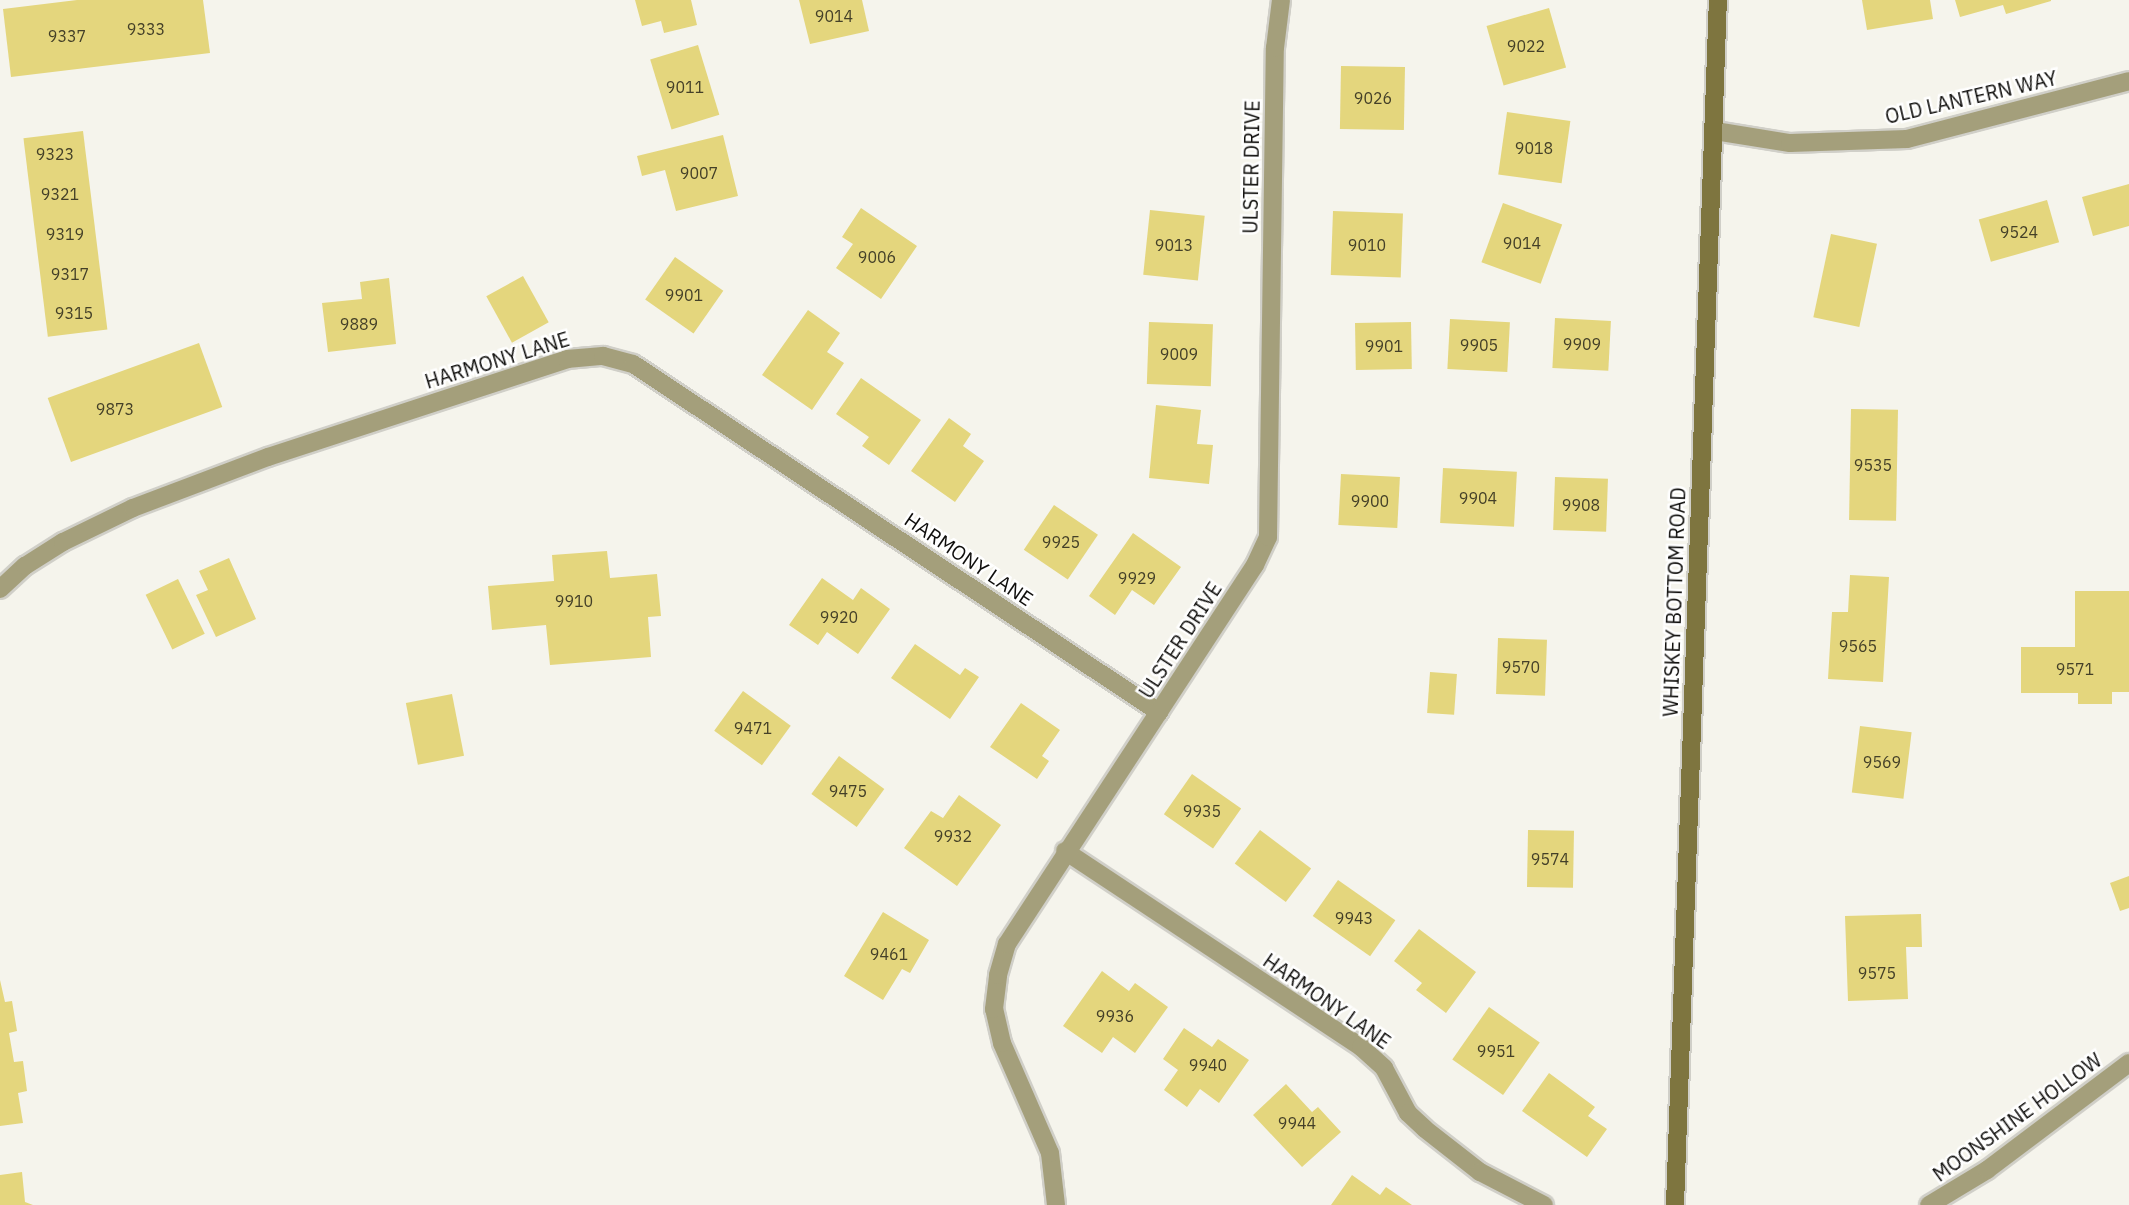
<!DOCTYPE html>
<style>
body{margin:0}
#map{position:relative;width:2129px;height:1205px;overflow:hidden;background:#f5f4ec;font-family:"IBM Plex Sans",sans-serif}
div>[style]{position:absolute}
.building>*{inset:0;background:#e4d67d;transform-origin:0 0}
.roads{filter:drop-shadow(2px 0 #d0cfc8) drop-shadow(-2px 0 #d0cfc8) drop-shadow(0 2px #d0cfc8) drop-shadow(0 -2px #d0cfc8)}
.street>*{height:18px;margin:-9px;padding:0 9px;transform-origin:9px;border-radius:9px;background:#a49f7b}
.secondary>*{height:18px;margin:-9px;padding:0 9px;transform-origin:9px;border-radius:9px;background:#7e753f}
span{translate:-50% -50%;white-space:nowrap;text-align:center;line-height:1.15;-webkit-text-stroke:5px #fff;paint-order:stroke}
.number-label{font-size:16px;color:#444028}
.number-label span{-webkit-text-stroke-width:0}
.street-label{font-size:20px;color:#0f0e0c}
</style>
<div id="map">
<div class="building">
<div style="clip-path:polygon(77px 0,203px 0,210px 53px,11px 77px,3px 9px)"></div>
<div style="clip-path:polygon(635px 0,691px 0,697px 25px,664px 33px,661px 21px,642px 26px)"></div>
<div style="clip-path:polygon(799px 0,862px 0,869px 31px,810px 44px)"></div>
<div style="clip-path:polygon(1862px 0,1930px 0,1933px 19px,1867px 30px)"></div>
<div style="clip-path:polygon(1955px 0,2051px 0,2051px 1px,2006px 14px,2003px 5px,1960px 17px)"></div>
<div style="left:1549px;top:8px;width:62px;height:65px;rotate:74deg"></div>
<div style="left:698px;top:45px;width:73px;height:50px;rotate:73deg"></div>
<div style="left:1341px;top:66px;width:64px;height:63px;rotate:1deg"></div>
<div style="left:1507px;top:112px;width:64px;height:63px;rotate:8deg"></div>
<div style="left:83px;top:131px;width:200px;height:60px;rotate:83deg"></div>
<div style="clip-path:polygon(723px 135px,738px 196px,676px 211px,665px 170px,642px 176px,637px 156px)"></div>
<div style="clip-path:polygon(2129px 184px,2129px 226px,2093px 236px,2082px 197px)"></div>
<div style="left:2047px;top:200px;width:44px;height:71px;rotate:74deg"></div>
<div style="left:1503px;top:203px;width:63px;height:63px;rotate:20deg"></div>
<div style="clip-path:polygon(861px 208px,917px 246px,881px 299px,836px 268px,853px 244px,842px 237px)"></div>
<div style="left:1150px;top:210px;width:55px;height:65px;rotate:6deg"></div>
<div style="left:1333px;top:211px;width:70px;height:64px;rotate:2deg"></div>
<div style="left:1831px;top:234px;width:47px;height:85px;rotate:12deg"></div>
<div style="left:675px;top:257px;width:59px;height:52px;rotate:35deg"></div>
<div style="left:523px;top:276px;width:53px;height:42px;rotate:61deg"></div>
<div style="clip-path:polygon(389px 278px,396px 344px,328px 352px,322px 303px,362px 299px,360px 282px)"></div>
<div style="clip-path:polygon(808px 310px,840px 333px,827px 352px,844px 363px,812px 410px,762px 375px)"></div>
<div style="left:1555px;top:318px;width:56px;height:50px;rotate:3deg"></div>
<div style="left:1450px;top:319px;width:60px;height:50px;rotate:3deg"></div>
<div style="left:1149px;top:322px;width:64px;height:62px;rotate:2deg"></div>
<div style="left:1411px;top:322px;width:47px;height:56px;rotate:89deg"></div>
<div style="left:199px;top:343px;width:68px;height:161px;rotate:70deg"></div>
<div style="clip-path:polygon(861px 378px,921px 420px,889px 465px,862px 446px,869px 437px,836px 414px)"></div>
<div style="clip-path:polygon(1156px 405px,1201px 410px,1197px 444px,1213px 445px,1209px 484px,1149px 478px)"></div>
<div style="left:1851px;top:409px;width:47px;height:111px;rotate:1deg"></div>
<div style="clip-path:polygon(949px 418px,971px 434px,963px 446px,984px 461px,955px 502px,911px 471px)"></div>
<div style="left:1443px;top:468px;width:74px;height:55px;rotate:3deg"></div>
<div style="left:1341px;top:474px;width:59px;height:51px;rotate:3deg"></div>
<div style="left:1555px;top:477px;width:53px;height:53px;rotate:2deg"></div>
<div style="left:1054px;top:505px;width:53px;height:54px;rotate:34deg"></div>
<div style="clip-path:polygon(1133px 533px,1181px 567px,1154px 605px,1132px 590px,1115px 615px,1089px 596px)"></div>
<div style="clip-path:polygon(607px 551px,610px 578px,657px 574px,661px 616px,648px 617px,651px 657px,550px 665px,546px 625px,492px 630px,488px 586px,554px 581px,552px 555px)"></div>
<div style="clip-path:polygon(229px 558px,256px 619px,216px 637px,196px 595px,208px 590px,199px 571px)"></div>
<div style="clip-path:polygon(1850px 575px,1889px 577px,1883px 682px,1828px 679px,1832px 612px,1848px 612px)"></div>
<div style="clip-path:polygon(822px 578px,853px 600px,861px 588px,890px 609px,858px 654px,827px 632px,818px 645px,789px 625px)"></div>
<div style="left:178px;top:579px;width:61px;height:36px;rotate:64deg"></div>
<div style="clip-path:polygon(2075px 591px,2129px 591px,2129px 692px,2112px 692px,2112px 704px,2078px 704px,2078px 693px,2021px 693px,2021px 647px,2075px 647px)"></div>
<div style="left:1498px;top:638px;width:49px;height:56px;rotate:2deg"></div>
<div style="clip-path:polygon(915px 644px,960px 675px,965px 668px,979px 677px,950px 719px,891px 678px)"></div>
<div style="left:1430px;top:672px;width:27px;height:41px;rotate:4deg"></div>
<div style="left:743px;top:691px;width:59px;height:49px;rotate:36deg"></div>
<div style="left:452px;top:694px;width:63px;height:47px;rotate:79deg"></div>
<div style="clip-path:polygon(1021px 703px,1060px 730px,1042px 756px,1049px 761px,1037px 779px,990px 747px)"></div>
<div style="left:1860px;top:726px;width:52px;height:67px;rotate:7deg"></div>
<div style="left:839px;top:756px;width:56px;height:47px;rotate:36deg"></div>
<div style="left:1192px;top:774px;width:60px;height:49px;rotate:35deg"></div>
<div style="clip-path:polygon(959px 795px,1001px 825px,957px 886px,904px 848px,931px 811px,943px 818px)"></div>
<div style="left:1260px;top:830px;width:64px;height:42px;rotate:37deg"></div>
<div style="left:1528px;top:830px;width:46px;height:57px;rotate:1deg"></div>
<div style="clip-path:polygon(2129px 876px,2129px 908px,2120px 911px,2110px 883px)"></div>
<div style="left:1338px;top:880px;width:70px;height:44px;rotate:35deg"></div>
<div style="clip-path:polygon(883px 912px,929px 940px,910px 973px,902px 969px,883px 1000px,844px 976px)"></div>
<div style="clip-path:polygon(1921px 914px,1922px 947px,1906px 947px,1908px 999px,1848px 1001px,1845px 916px)"></div>
<div style="clip-path:polygon(1419px 929px,1476px 972px,1446px 1013px,1416px 990px,1422px 983px,1394px 961px)"></div>
<div style="clip-path:polygon(1102px 971px,1129px 991px,1135px 983px,1168px 1007px,1135px 1053px,1113px 1037px,1102px 1053px,1063px 1026px)"></div>
<div style="clip-path:polygon(0 980px,5px 1002px,12px 1001px,17px 1031px,9px 1033px,14px 1062px,23px 1061px,27px 1091px,18px 1093px,23px 1123px,0 1126px)"></div>
<div style="left:1489px;top:1007px;width:62px;height:64px;rotate:35deg"></div>
<div style="clip-path:polygon(1184px 1028px,1212px 1047px,1218px 1039px,1249px 1060px,1219px 1103px,1200px 1089px,1187px 1107px,1164px 1090px,1178px 1070px,1163px 1059px)"></div>
<div style="clip-path:polygon(1549px 1073px,1595px 1107px,1588px 1116px,1607px 1129px,1587px 1157px,1522px 1111px)"></div>
<div style="clip-path:polygon(1286px 1084px,1312px 1112px,1318px 1107px,1341px 1132px,1302px 1167px,1253px 1115px)"></div>
<div style="clip-path:polygon(22px 1172px,25px 1202px,33px 1205px,0 1205px,0 1175px)"></div>
<div style="clip-path:polygon(1352px 1175px,1380px 1195px,1386px 1187px,1412px 1205px,1331px 1205px)"></div>
</div>
<div class="roads">
<div class="street">
<div style="left:1715px;top:131px;width:76px;rotate:9.1deg"></div>
<div style="left:1790px;top:143px;width:117px;rotate:-2deg"></div>
<div style="left:1907px;top:139px;width:229px;rotate:-14.6deg"></div>
<div style="left:0;top:589px;width:34px;rotate:-43deg"></div>
<div style="left:25px;top:566px;width:45px;rotate:-32.3deg"></div>
<div style="left:63px;top:542px;width:78px;rotate:-25.9deg"></div>
<div style="left:133px;top:508px;width:144px;rotate:-20.7deg"></div>
<div style="left:268px;top:457px;width:315px;rotate:-18.1deg"></div>
<div style="left:567px;top:359px;width:36px;rotate:-5deg"></div>
<div style="left:603px;top:356px;width:31px;rotate:15deg"></div>
<div style="left:633px;top:364px;width:631px;rotate:33.49deg"></div>
<div style="left:1065px;top:851px;width:355px;rotate:33.5deg"></div>
<div style="left:1361px;top:1047px;width:31px;rotate:42deg"></div>
<div style="left:1384px;top:1068px;width:51px;rotate:61.9deg"></div>
<div style="left:1408px;top:1113px;width:23px;rotate:43deg"></div>
<div style="left:1425px;top:1129px;width:70px;rotate:38deg"></div>
<div style="left:1480px;top:1172px;width:72px;rotate:27.3deg"></div>
<div style="left:1056px;top:1205px;width:52px;rotate:-96.6deg"></div>
<div style="left:1050px;top:1153px;width:120px;rotate:-113.6deg"></div>
<div style="left:1002px;top:1043px;width:35px;rotate:-103deg"></div>
<div style="left:994px;top:1009px;width:34px;rotate:-83deg"></div>
<div style="left:998px;top:975px;width:32px;rotate:-74deg"></div>
<div style="left:1007px;top:944px;width:453px;rotate:-56.8deg"></div>
<div style="left:1255px;top:565px;width:31px;rotate:-65deg"></div>
<div style="left:1268px;top:537px;width:489px;rotate:-89.2deg"></div>
<div style="left:1275px;top:48px;width:48px;rotate:-82.9deg"></div>
<div style="left:1929px;top:1205px;width:68px;rotate:-31.1deg"></div>
<div style="left:1987px;top:1170px;width:178px;rotate:-37deg"></div>
</div>
<div class="secondary">
<div style="left:1675px;top:1205px;width:1206px;rotate:-87.96deg"></div>
</div>
</div>
<div class="number-label">
<span style="left:834px;top:16px">9014</span>
<span style="left:146px;top:29px">9333</span>
<span style="left:67px;top:36px">9337</span>
<span style="left:1526px;top:46px">9022</span>
<span style="left:685px;top:87px">9011</span>
<span style="left:1373px;top:98px">9026</span>
<span style="left:1534px;top:148px">9018</span>
<span style="left:55px;top:154px">9323</span>
<span style="left:699px;top:173px">9007</span>
<span style="left:60px;top:194px">9321</span>
<span style="left:2019px;top:232px">9524</span>
<span style="left:65px;top:234px">9319</span>
<span style="left:1522px;top:243px">9014</span>
<span style="left:1174px;top:245px">9013</span>
<span style="left:1367px;top:245px">9010</span>
<span style="left:877px;top:257px">9006</span>
<span style="left:70px;top:274px">9317</span>
<span style="left:684px;top:295px">9901</span>
<span style="left:74px;top:313px">9315</span>
<span style="left:359px;top:324px">9889</span>
<span style="left:1582px;top:344px">9909</span>
<span style="left:1479px;top:345px">9905</span>
<span style="left:1384px;top:346px">9901</span>
<span style="left:1179px;top:354px">9009</span>
<span style="left:115px;top:409px">9873</span>
<span style="left:1873px;top:465px">9535</span>
<span style="left:1478px;top:498px">9904</span>
<span style="left:1370px;top:501px">9900</span>
<span style="left:1581px;top:505px">9908</span>
<span style="left:1061px;top:542px">9925</span>
<span style="left:1137px;top:578px">9929</span>
<span style="left:574px;top:601px">9910</span>
<span style="left:839px;top:617px">9920</span>
<span style="left:1858px;top:646px">9565</span>
<span style="left:1521px;top:667px">9570</span>
<span style="left:2075px;top:669px">9571</span>
<span style="left:753px;top:728px">9471</span>
<span style="left:1882px;top:762px">9569</span>
<span style="left:848px;top:791px">9475</span>
<span style="left:1202px;top:811px">9935</span>
<span style="left:953px;top:836px">9932</span>
<span style="left:1550px;top:859px">9574</span>
<span style="left:1354px;top:918px">9943</span>
<span style="left:889px;top:954px">9461</span>
<span style="left:1877px;top:973px">9575</span>
<span style="left:1115px;top:1016px">9936</span>
<span style="left:1496px;top:1051px">9951</span>
<span style="left:1208px;top:1065px">9940</span>
<span style="left:1297px;top:1123px">9944</span>
</div>
<div class="street-label">
<span style="left:1971px;top:97px;rotate:-13deg">OLD LANTERN WAY</span>
<span style="left:1251px;top:167px;rotate:-89deg">ULSTER DRIVE</span>
<span style="left:497px;top:360px;rotate:-17deg">HARMONY LANE</span>
<span style="left:969px;top:559px;rotate:34deg">HARMONY LANE</span>
<span style="left:1674px;top:602px;rotate:-88deg">WHISKEY BOTTOM ROAD</span>
<span style="left:1180px;top:640px;rotate:-57deg">ULSTER DRIVE</span>
<span style="left:1327px;top:1001px;rotate:35deg">HARMONY LANE</span>
<span style="left:2017px;top:1117px;rotate:-36deg">MOONSHINE HOLLOW</span>
</div>
</div>
